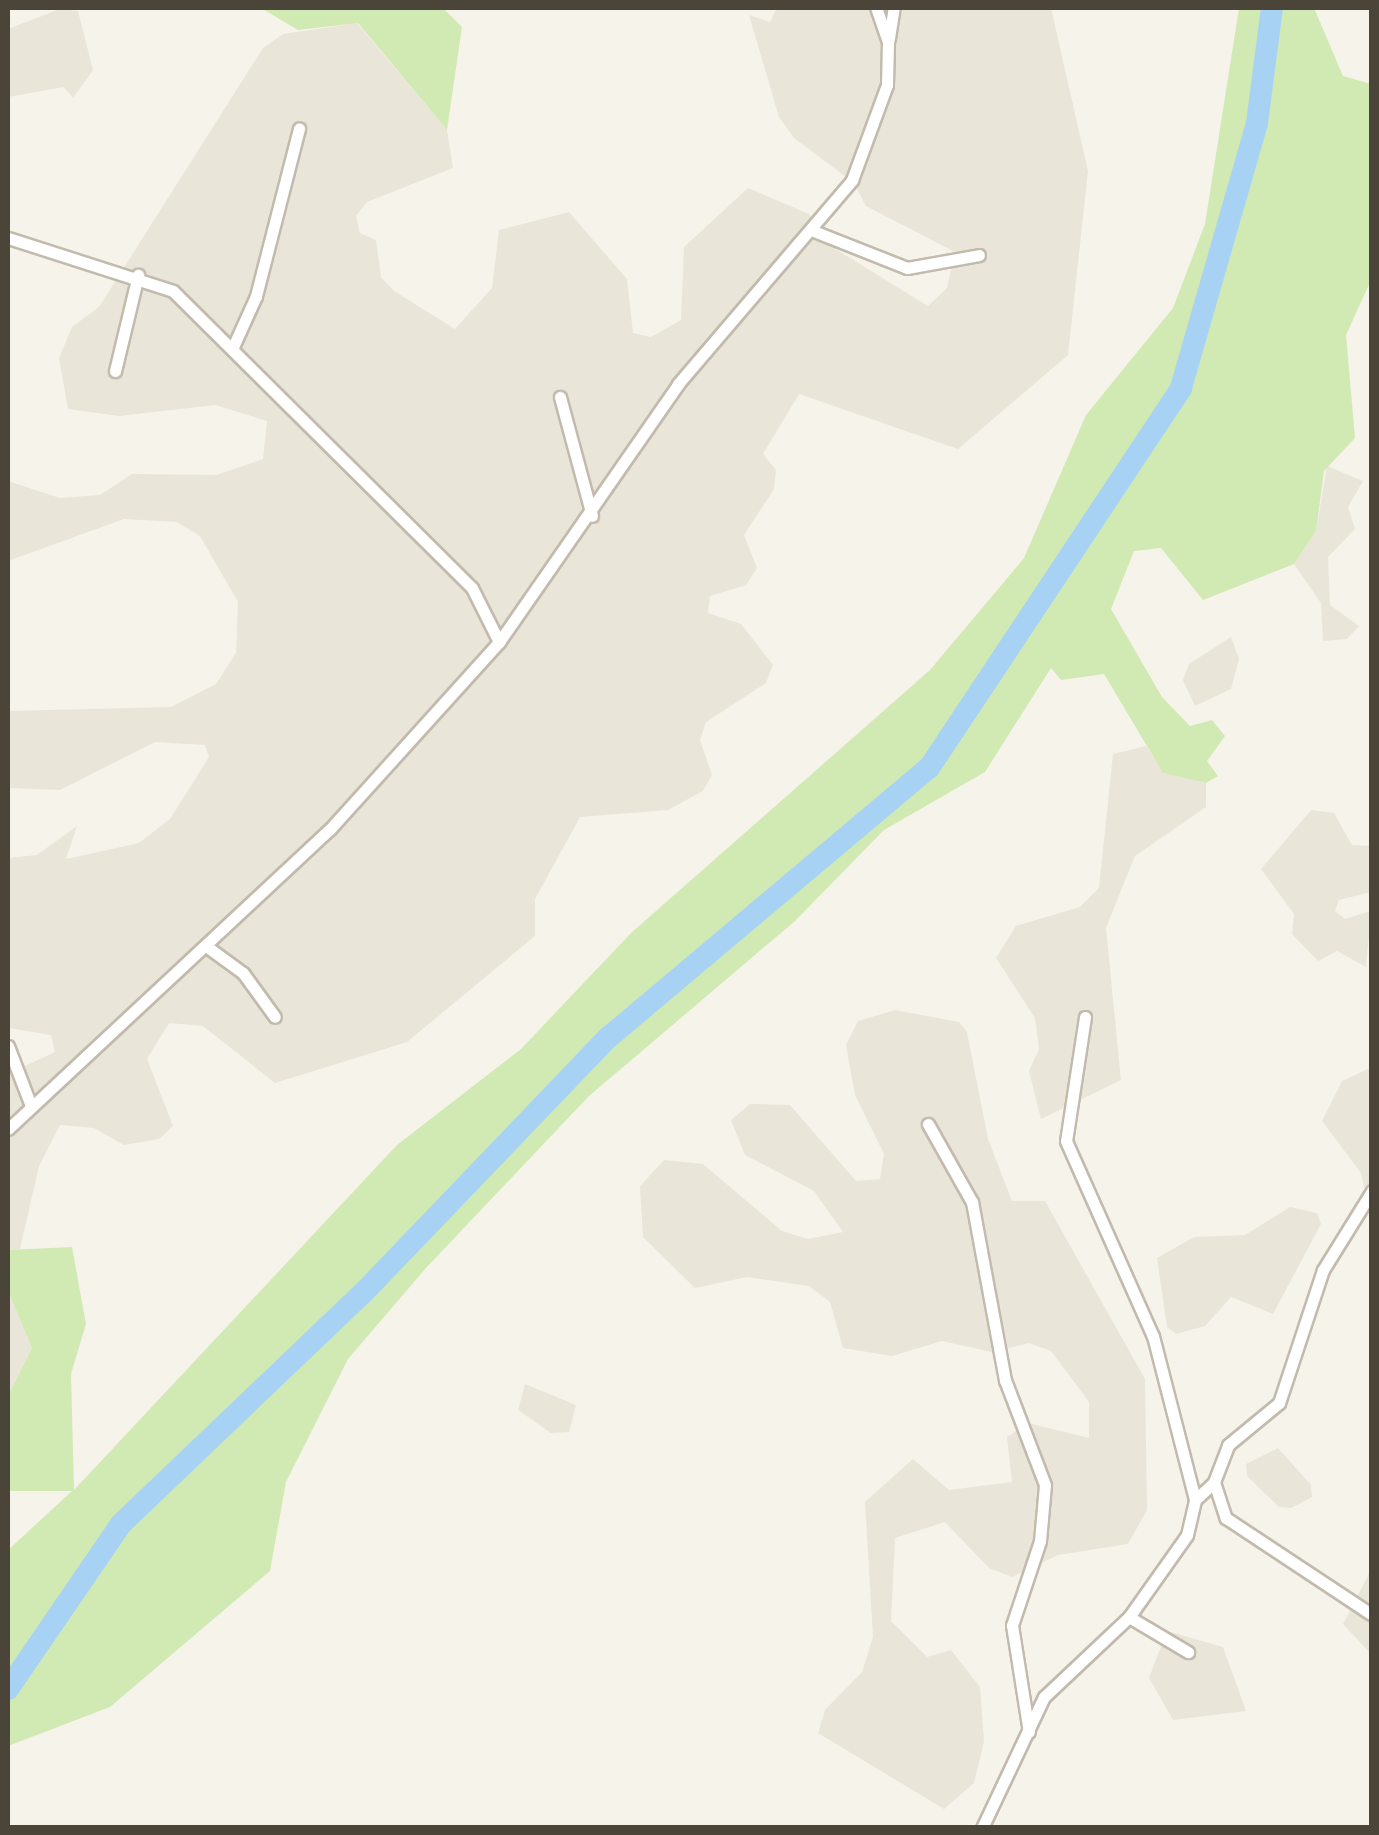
<!DOCTYPE html>
<style>
body{margin:0}
#map{position:relative;width:1379px;height:1835px;overflow:hidden;background:#f6f3eb;font-family:"Fira Sans",sans-serif}
div>[style]{position:absolute}
.residential>*{inset:0;background:#eae5d9}
.green>*{inset:0;background:#d1eab4}
.river>*{height:22px;margin:-11px;padding:0 11px;transform-origin:11px;border-radius:11px;background:#a8d2f3}
.roads{filter:drop-shadow(2px 0 #c2bbad) drop-shadow(-2px 0 #c2bbad) drop-shadow(0 2px #c2bbad) drop-shadow(0 -2px #c2bbad)}
.street>*{height:11px;margin:-5.5px;padding:0 5.5px;transform-origin:5.5px;border-radius:5.5px;background:#fff}
span{translate:-50% -50%;white-space:nowrap;text-align:center;line-height:1.15;-webkit-text-stroke:8px #fff;paint-order:stroke}
.frame{position:absolute;inset:0;border:10px solid #4b4439;pointer-events:none}
</style>
<div id="map">
<div class="residential">
<div style="clip-path:polygon(777px 8px,1051px 8px,1088px 171px,1068px 355px,958px 449px,799px 394px,763px 454px,776px 470px,774px 489px,744px 535px,757px 568px,746px 585px,710px 596px,708px 613px,741px 624px,773px 665px,766px 683px,706px 722px,700px 740px,712px 775px,703px 791px,668px 810px,580px 817px,535px 899px,535px 936px,407px 1042px,275px 1083px,203px 1026px,169px 1023px,147px 1059px,173px 1126px,159px 1139px,124px 1145px,94px 1128px,60px 1125px,39px 1166px,20px 1249px,8px 1250px,8px 1074px,55px 1052px,51px 1035px,8px 1028px,8px 858px,37px 855px,77px 826px,66px 859px,139px 843px,170px 819px,209px 757px,205px 745px,155px 742px,60px 790px,8px 788px,8px 711px,171px 707px,216px 684px,236px 653px,238px 602px,200px 536px,177px 522px,124px 519px,8px 561px,8px 481px,60px 498px,100px 495px,132px 474px,216px 475px,263px 459px,267px 421px,215px 405px,119px 416px,68px 409px,59px 358px,72px 327px,99px 307px,263px 48px,283px 34px,357px 23px,447px 130px,453px 168px,367px 202px,356px 216px,360px 233px,376px 240px,381px 277px,394px 291px,455px 329px,492px 288px,499px 230px,569px 212px,627px 279px,633px 333px,651px 337px,681px 320px,684px 247px,748px 188px,809px 214px,837px 250px,928px 306px,947px 288px,955px 252px,866px 206px,854px 183px,794px 138px,779px 117px,749px 15px,770px 22px)"></div>
<div style="clip-path:polygon(60px 9px,78px 11px,93px 70px,73px 98px,64px 87px,8px 97px,8px 29px)"></div>
<div style="clip-path:polygon(1327px 466px,1363px 481px,1348px 507px,1355px 529px,1328px 557px,1330px 605px,1359px 626px,1347px 639px,1323px 641px,1321px 603px,1294px 564px,1316px 531px)"></div>
<div style="clip-path:polygon(1231px 637px,1239px 659px,1231px 689px,1195px 706px,1183px 680px,1189px 664px)"></div>
<div style="clip-path:polygon(1146px 746px,1164px 773px,1206px 783px,1206px 807px,1135px 856px,1106px 928px,1121px 1080px,1041px 1119px,1029px 1071px,1039px 1049px,1035px 1018px,996px 958px,1016px 926px,1080px 907px,1099px 888px,1113px 754px)"></div>
<div style="clip-path:polygon(1311px 810px,1334px 813px,1352px 845px,1371px 846px,1371px 892px,1339px 900px,1335px 911px,1345px 919px,1371px 911px,1366px 967px,1337px 951px,1318px 961px,1292px 934px,1294px 914px,1261px 869px)"></div>
<div style="clip-path:polygon(895px 1010px,959px 1022px,967px 1032px,988px 1139px,1012px 1201px,1045px 1201px,1145px 1379px,1147px 1510px,1128px 1544px,1058px 1555px,1012px 1577px,989px 1568px,945px 1522px,895px 1538px,891px 1621px,927px 1657px,951px 1650px,980px 1687px,984px 1742px,974px 1783px,944px 1809px,818px 1733px,825px 1710px,862px 1672px,873px 1637px,865px 1502px,913px 1459px,949px 1490px,1012px 1482px,1007px 1437px,1028px 1423px,1089px 1438px,1089px 1402px,1051px 1351px,1029px 1343px,992px 1352px,942px 1341px,892px 1356px,843px 1348px,830px 1302px,809px 1286px,747px 1277px,695px 1288px,643px 1237px,640px 1186px,664px 1160px,703px 1164px,782px 1231px,808px 1239px,843px 1232px,814px 1191px,745px 1155px,731px 1120px,750px 1104px,790px 1105px,856px 1181px,880px 1179px,884px 1154px,855px 1095px,846px 1045px,858px 1021px)"></div>
<div style="clip-path:polygon(1368px 1069px,1372px 1076px,1371px 1219px,1361px 1173px,1322px 1121px,1342px 1081px)"></div>
<div style="clip-path:polygon(1290px 1207px,1317px 1213px,1321px 1224px,1273px 1314px,1231px 1297px,1205px 1326px,1176px 1334px,1167px 1327px,1157px 1258px,1194px 1237px,1245px 1235px)"></div>
<div style="clip-path:polygon(8px 1291px,32px 1348px,8px 1396px)"></div>
<div style="clip-path:polygon(525px 1384px,576px 1405px,569px 1432px,551px 1433px,518px 1410px)"></div>
<div style="clip-path:polygon(1278px 1448px,1311px 1485px,1312px 1497px,1291px 1508px,1279px 1507px,1247px 1476px,1246px 1464px)"></div>
<div style="clip-path:polygon(1371px 1570px,1371px 1654px,1343px 1624px)"></div>
<div style="clip-path:polygon(1167px 1631px,1223px 1647px,1246px 1711px,1173px 1720px,1149px 1678px)"></div>
</div>
<div class="green">
<div style="clip-path:polygon(261px 8px,443px 8px,462px 27px,447px 130px,358px 23px,298px 30px)"></div>
<div style="clip-path:polygon(1239px 8px,1314px 8px,1343px 76px,1371px 84px,1372px 278px,1346px 335px,1355px 438px,1324px 471px,1316px 531px,1294px 564px,1203px 600px,1161px 548px,1134px 551px,1111px 609px,1162px 697px,1190px 726px,1212px 720px,1225px 736px,1207px 761px,1218px 776px,1206px 783px,1163px 773px,1104px 674px,1061px 680px,1051px 668px,985px 772px,884px 830px,795px 921px,589px 1096px,426px 1268px,348px 1359px,286px 1482px,270px 1571px,110px 1707px,8px 1746px,8px 1550px,72px 1491px,8px 1491px,8px 1396px,32px 1348px,8px 1291px,8px 1250px,72px 1247px,86px 1324px,71px 1374px,74px 1490px,397px 1145px,521px 1049px,631px 933px,930px 670px,1024px 558px,1086px 415px,1173px 308px,1205px 224px)"></div>
</div>
<div class="river">
<div style="left:8px;top:1689px;width:200px;rotate:-55.6deg"></div>
<div style="left:121px;top:1524px;width:337px;rotate:-43.7deg"></div>
<div style="left:365px;top:1291px;width:352px;rotate:-46.2deg"></div>
<div style="left:609px;top:1037px;width:418px;rotate:-40.1deg"></div>
<div style="left:929px;top:768px;width:456px;rotate:-56.4deg"></div>
<div style="left:1181px;top:388px;width:276px;rotate:-74deg"></div>
<div style="left:1257px;top:123px;width:116px;rotate:-82.6deg"></div>
</div>
<div class="roads">
<div class="street">
<div style="left:889px;top:38px;width:30px;rotate:-81deg"></div>
<div style="left:811px;top:230px;width:103px;rotate:21.6deg"></div>
<div style="left:907px;top:268px;width:73px;rotate:-10.2deg"></div>
<div style="left:8px;top:238px;width:173px;rotate:17.8deg"></div>
<div style="left:173px;top:291px;width:421px;rotate:44.8deg"></div>
<div style="left:472px;top:588px;width:60px;rotate:63.4deg"></div>
<div style="left:233px;top:347px;width:56px;rotate:-65.7deg"></div>
<div style="left:256px;top:296px;width:173px;rotate:-75.6deg"></div>
<div style="left:115px;top:371px;width:99px;rotate:-76.5deg"></div>
<div style="left:560px;top:397px;width:123px;rotate:74.9deg"></div>
<div style="left:206px;top:946px;width:46px;rotate:36.1deg"></div>
<div style="left:243px;top:973px;width:54px;rotate:54deg"></div>
<div style="left:1085px;top:1017px;width:125px;rotate:98.7deg"></div>
<div style="left:1066px;top:1141px;width:214px;rotate:66deg"></div>
<div style="left:1153px;top:1336px;width:169px;rotate:75.6deg"></div>
<div style="left:8px;top:1046px;width:64px;rotate:69deg"></div>
<div style="left:928px;top:1124px;width:90px;rotate:60.6deg"></div>
<div style="left:972px;top:1202px;width:181px;rotate:79.5deg"></div>
<div style="left:1005px;top:1380px;width:112px;rotate:69.1deg"></div>
<div style="left:1045px;top:1485px;width:56px;rotate:95.1deg"></div>
<div style="left:1040px;top:1541px;width:89px;rotate:108.4deg"></div>
<div style="left:1012px;top:1625px;width:108px;rotate:81deg"></div>
<div style="left:8px;top:1129px;width:440px;rotate:-43deg"></div>
<div style="left:330px;top:829px;width:252px;rotate:-47.9deg"></div>
<div style="left:499px;top:642px;width:314px;rotate:-55.2deg"></div>
<div style="left:678px;top:384px;width:268px;rotate:-49.5deg"></div>
<div style="left:852px;top:180px;width:101px;rotate:-69.8deg"></div>
<div style="left:887px;top:85px;width:43px;rotate:-88.7deg"></div>
<div style="left:888px;top:42px;width:36px;rotate:-109deg"></div>
<div style="left:1214px;top:1482px;width:38px;rotate:72deg"></div>
<div style="left:1226px;top:1518px;width:174px;rotate:33.5deg"></div>
<div style="left:1129px;top:1617px;width:69px;rotate:30.7deg"></div>
<div style="left:982px;top:1828px;width:145px;rotate:-64.7deg"></div>
<div style="left:1044px;top:1697px;width:117px;rotate:-43.3deg"></div>
<div style="left:1129px;top:1617px;width:100px;rotate:-54.7deg"></div>
<div style="left:1187px;top:1535px;width:36px;rotate:-77deg"></div>
<div style="left:1195px;top:1500px;width:26px;rotate:-43deg"></div>
<div style="left:1214px;top:1482px;width:40px;rotate:-69deg"></div>
<div style="left:1228px;top:1445px;width:66px;rotate:-39.5deg"></div>
<div style="left:1279px;top:1403px;width:140px;rotate:-71.7deg"></div>
<div style="left:1323px;top:1270px;width:93px;rotate:-58.2deg"></div>
</div>
</div>
<div class="frame"></div>
</div>
